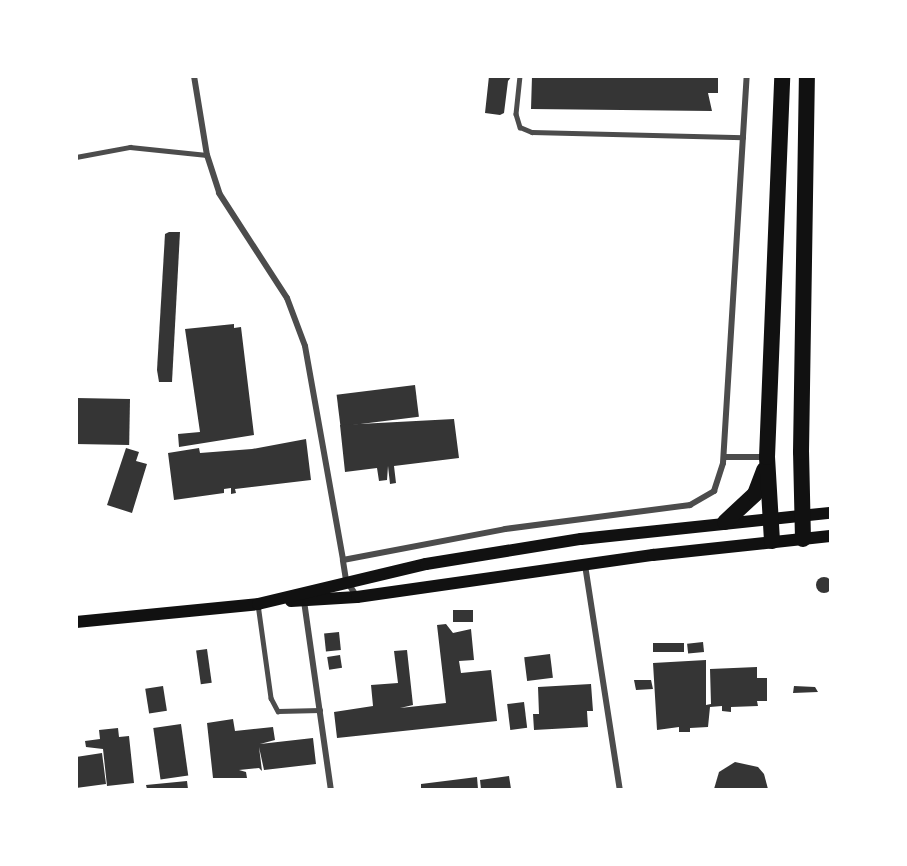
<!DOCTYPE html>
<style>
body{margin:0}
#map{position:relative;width:907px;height:866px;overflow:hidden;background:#fff;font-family:"Work Sans",sans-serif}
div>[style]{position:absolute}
.building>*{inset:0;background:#353535;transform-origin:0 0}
.round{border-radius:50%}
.service>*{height:4.5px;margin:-2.25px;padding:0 2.25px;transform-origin:2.25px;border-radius:2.25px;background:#4c4c4c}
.minor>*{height:6px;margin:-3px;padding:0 3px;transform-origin:3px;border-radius:3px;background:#4c4c4c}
.secondary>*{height:12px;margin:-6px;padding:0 6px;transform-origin:6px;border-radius:6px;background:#111}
.trunk>*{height:16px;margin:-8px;padding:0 8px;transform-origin:8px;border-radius:8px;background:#111}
span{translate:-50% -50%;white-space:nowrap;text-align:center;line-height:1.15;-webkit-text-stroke:4.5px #fff;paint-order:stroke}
.frame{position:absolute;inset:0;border:78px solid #fff;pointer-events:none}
</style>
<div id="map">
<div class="building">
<div style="clip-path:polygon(489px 76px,512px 76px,508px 81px,504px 113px,500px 115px,485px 113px)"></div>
<div style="clip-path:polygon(532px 76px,718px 76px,718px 93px,708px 93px,712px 111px,531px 109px)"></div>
<div style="clip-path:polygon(169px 232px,180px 232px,172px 382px,159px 382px,157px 370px,165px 234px)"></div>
<div style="clip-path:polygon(234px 324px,234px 328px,241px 327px,254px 435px,179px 447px,178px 434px,200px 432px,185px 329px)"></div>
<div style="left:415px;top:385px;width:32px;height:79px;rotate:83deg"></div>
<div style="left:76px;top:398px;width:54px;height:46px;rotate:1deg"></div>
<div style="clip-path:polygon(454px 419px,459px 458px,394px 466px,396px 483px,390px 484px,388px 466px,387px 480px,379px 481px,377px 468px,345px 472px,340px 425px)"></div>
<div style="clip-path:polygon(306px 439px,311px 480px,235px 489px,236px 493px,231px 494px,231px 488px,224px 489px,224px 493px,174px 500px,168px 453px,199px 448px,200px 453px,252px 449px)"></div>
<div style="clip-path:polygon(126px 448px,139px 452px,136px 461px,147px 464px,132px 513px,107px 505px)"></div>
<div class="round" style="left:816px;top:577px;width:16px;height:16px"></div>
<div style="left:453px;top:610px;width:20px;height:12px"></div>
<div style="clip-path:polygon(446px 624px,453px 633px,471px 629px,474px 660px,459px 661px,461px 673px,491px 670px,497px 721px,337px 738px,334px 712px,373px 706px,371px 685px,398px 683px,394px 651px,407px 650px,413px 705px,400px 708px,446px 703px,437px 625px)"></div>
<div style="left:339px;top:632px;width:18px;height:15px;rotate:84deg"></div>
<div style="left:703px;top:642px;width:10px;height:16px;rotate:84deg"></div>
<div style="left:684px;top:643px;width:9px;height:31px;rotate:90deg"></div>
<div style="left:207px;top:649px;width:34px;height:11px;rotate:82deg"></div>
<div style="left:550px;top:654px;width:24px;height:26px;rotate:83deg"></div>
<div style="left:340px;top:655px;width:13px;height:13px;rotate:81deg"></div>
<div style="clip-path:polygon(706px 660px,706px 705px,711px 704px,710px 669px,757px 667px,757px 678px,767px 678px,767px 701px,757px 701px,758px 706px,731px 707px,731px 712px,722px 711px,722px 706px,710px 707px,708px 727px,690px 728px,690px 732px,679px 732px,679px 727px,657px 730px,653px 663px)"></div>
<div style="clip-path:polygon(634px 680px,651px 680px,653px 689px,636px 690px)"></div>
<div style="clip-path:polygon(591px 684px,593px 711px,587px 711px,588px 727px,534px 730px,533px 714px,539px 714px,538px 687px)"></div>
<div style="left:163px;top:686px;width:25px;height:18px;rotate:81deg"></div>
<div style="clip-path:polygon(794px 686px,815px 687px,818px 692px,793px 693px)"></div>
<div style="left:524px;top:702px;width:26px;height:17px;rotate:83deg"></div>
<div style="clip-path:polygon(233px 719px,235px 731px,273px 727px,275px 740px,260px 744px,313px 738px,316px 764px,264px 770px,259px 747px,262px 771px,259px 768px,239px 770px,246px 772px,247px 778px,213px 778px,207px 723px)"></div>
<div style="left:181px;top:724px;width:52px;height:28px;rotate:82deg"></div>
<div style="clip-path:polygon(118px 728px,119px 737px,129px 736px,134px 783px,107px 786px,103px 749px,86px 747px,85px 741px,100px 739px,99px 730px)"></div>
<div style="clip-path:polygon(102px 753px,106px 784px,76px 788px,76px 757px)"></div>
<div style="clip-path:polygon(735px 762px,758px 767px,764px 774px,768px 789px,714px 789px,719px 772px)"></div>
<div style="clip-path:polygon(509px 776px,511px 789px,481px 789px,480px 780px)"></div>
<div style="clip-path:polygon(477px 777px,478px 789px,421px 789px,421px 784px)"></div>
<div style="clip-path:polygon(187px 781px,188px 789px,147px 789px,146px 785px)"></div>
</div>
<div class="service">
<div style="left:520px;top:76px;width:38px;rotate:96deg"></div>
<div style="left:516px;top:114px;width:14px;rotate:73deg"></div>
<div style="left:520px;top:127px;width:13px;rotate:23deg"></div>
<div style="left:532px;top:132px;width:211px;rotate:1.4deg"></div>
<div style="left:76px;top:157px;width:55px;rotate:-10.5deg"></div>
<div style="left:130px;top:147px;width:77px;rotate:5.9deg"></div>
<div style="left:258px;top:604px;width:95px;rotate:82.1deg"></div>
<div style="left:271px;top:698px;width:15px;rotate:62deg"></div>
<div style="left:278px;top:711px;width:42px;rotate:-1.4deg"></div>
</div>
<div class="minor">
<div style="left:194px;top:76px;width:80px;rotate:80.7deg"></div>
<div style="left:207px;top:155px;width:40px;rotate:72deg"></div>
<div style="left:219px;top:193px;width:125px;rotate:57.1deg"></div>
<div style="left:287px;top:298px;width:51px;rotate:69.4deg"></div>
<div style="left:305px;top:346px;width:217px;rotate:79.9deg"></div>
<div style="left:724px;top:457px;width:43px"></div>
<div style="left:585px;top:565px;width:228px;rotate:81.2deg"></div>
<div style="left:357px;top:597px;width:20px;rotate:-123deg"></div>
<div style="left:346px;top:580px;width:20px;rotate:-99deg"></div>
<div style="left:343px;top:560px;width:165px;rotate:-10.8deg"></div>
<div style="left:505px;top:529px;width:187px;rotate:-7.4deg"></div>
<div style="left:690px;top:505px;width:28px;rotate:-30deg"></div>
<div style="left:714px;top:491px;width:29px;rotate:-72deg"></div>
<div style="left:723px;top:463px;width:388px;rotate:-86.5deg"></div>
<div style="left:304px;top:601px;width:191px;rotate:81.9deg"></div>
</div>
<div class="secondary">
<div style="left:291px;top:601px;width:66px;rotate:-3.5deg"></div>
<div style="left:357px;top:597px;width:299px;rotate:-8.1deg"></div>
<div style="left:653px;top:555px;width:178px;rotate:-6.1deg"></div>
<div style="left:76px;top:622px;width:183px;rotate:-5.6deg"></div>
<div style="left:258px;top:604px;width:173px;rotate:-13.4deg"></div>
<div style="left:426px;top:564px;width:157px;rotate:-9.2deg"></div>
<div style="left:581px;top:539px;width:250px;rotate:-6deg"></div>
</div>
<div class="trunk">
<div style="left:725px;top:522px;width:41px;rotate:-43deg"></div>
<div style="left:755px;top:494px;width:26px;rotate:-69deg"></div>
<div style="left:803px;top:539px;width:87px;rotate:-91.3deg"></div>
<div style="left:801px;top:452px;width:376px;rotate:-89.1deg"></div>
<div style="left:772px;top:541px;width:84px;rotate:-93.4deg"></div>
<div style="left:767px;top:457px;width:381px;rotate:-87.7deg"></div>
</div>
<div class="frame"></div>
</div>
